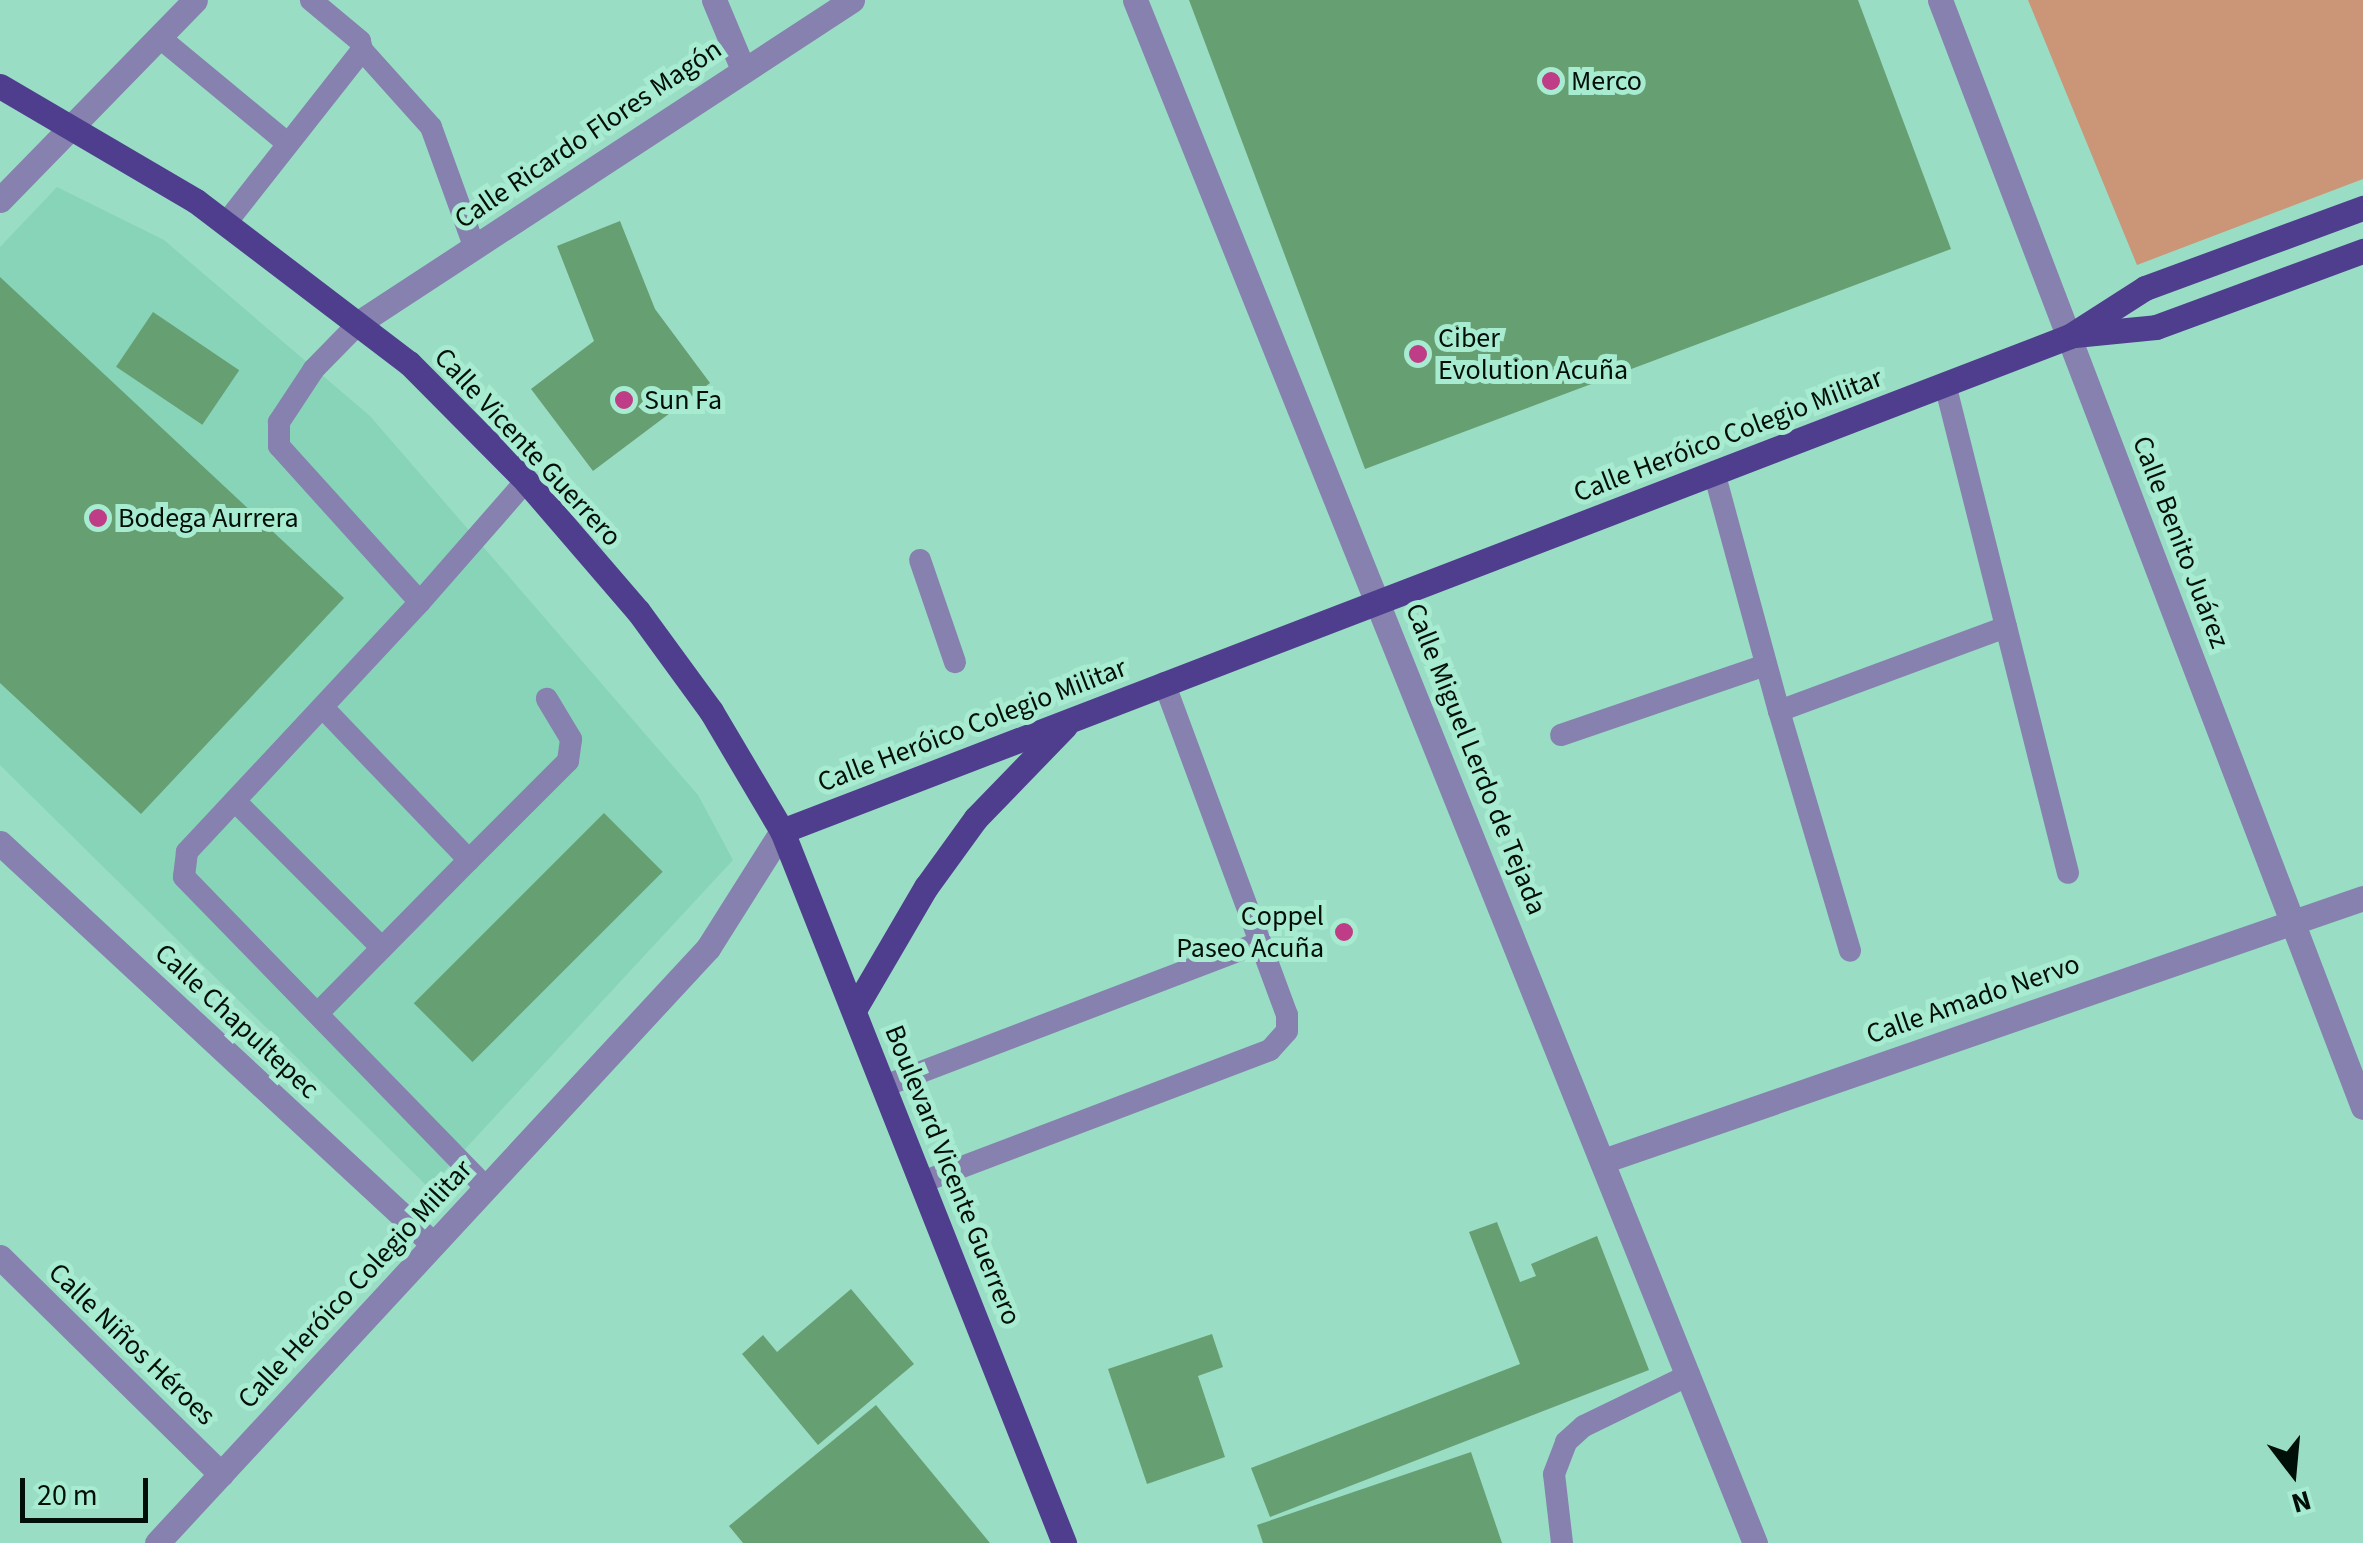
<!DOCTYPE html>
<meta charset="utf-8">
<style>
body{margin:0}
#map{position:relative;width:2363px;height:1543px;overflow:hidden;background:#9addc5;font-family:"Source Sans 3",sans-serif}
div>[style]{position:absolute}
.built>*{inset:0;background:#87d4b8}
.green>*{inset:0;background:#cb9578}
.building>*{inset:0;background:#669f71;transform-origin:0 0}
.lane>*{height:22px;margin:-11px;padding:0 11px;transform-origin:11px;border-radius:11px;background:#8681ae}
.street>*{height:25px;margin:-12.5px;padding:0 12.5px;transform-origin:12.5px;border-radius:12.5px;background:#8681ae}
.primary>*{height:25px;margin:-12.5px;padding:0 12.5px;transform-origin:12.5px;border-radius:12.5px;background:#4f3e8e}
.dots>*{width:28px;height:28px;translate:-50% -50%;box-sizing:border-box;border:5px solid #a7ebd1;border-radius:50%}
span{translate:-50% -50%;white-space:nowrap;text-align:center;line-height:1.15;-webkit-text-stroke:10px #a7ebd1;paint-order:stroke}
.poi-label{font-size:28px;color:#001009}
.left{translate:0 -50%;text-align:left}
.right{translate:-100% -50%;text-align:right}
.street-label{font-size:28px;color:#001009}
.north{position:absolute;left:2243px;top:1423px;width:100px;height:100px;-webkit-text-stroke:8px #a7ebd1;paint-order:stroke;rotate:164deg;font-size:28px;font-weight:700;line-height:40px;text-align:center;color:#001009}
.north::after{content:'';display:block;margin:auto;width:35px;height:45px;background:#001009;clip-path:polygon(50% 0,100% 100%,50% 72%,0 100%)}
.scale{position:absolute;left:20px;top:1478px;width:128px;height:45px;box-sizing:border-box;border:5px solid #001009;border-top:0;padding-left:12px;font-size:30px;line-height:35px;white-space:nowrap;color:#001009;-webkit-text-stroke:8px #a7ebd1;paint-order:stroke}
</style>
<div id="map">
<div class="built">
<div style="clip-path:polygon(57px 187px,164px 240px,370px 416px,698px 795px,733px 860px,429px 1188px,0 765px,0 247px)"></div>
</div>
<div class="green">
<div style="clip-path:polygon(2028px 0,2363px 0,2363px 179px,2137px 265px)"></div>
</div>
<div class="building">
<div style="clip-path:polygon(1189px 0,1858px 0,1951px 249px,1365px 469px)"></div>
<div style="clip-path:polygon(620px 221px,655px 309px,710px 383px,593px 471px,531px 389px,594px 341px,557px 246px)"></div>
<div style="clip-path:polygon(0 277px,344px 598px,141px 814px,0 683px)"></div>
<div style="left:153px;top:312px;width:104px;height:66px;rotate:34deg"></div>
<div style="left:604px;top:813px;width:83px;height:269px;rotate:45deg"></div>
<div style="clip-path:polygon(1497px 1222px,1520px 1282px,1536px 1276px,1531px 1264px,1597px 1236px,1649px 1370px,1270px 1517px,1251px 1468px,1520px 1364px,1469px 1232px)"></div>
<div style="clip-path:polygon(851px 1289px,914px 1364px,818px 1445px,742px 1354px,763px 1335px,777px 1352px)"></div>
<div style="clip-path:polygon(1212px 1334px,1223px 1367px,1198px 1376px,1225px 1457px,1147px 1484px,1108px 1369px)"></div>
<div style="clip-path:polygon(876px 1405px,990px 1543px,743px 1543px,729px 1526px)"></div>
<div style="clip-path:polygon(1471px 1452px,1502px 1543px,1263px 1543px,1257px 1525px)"></div>
</div>
<div class="lane">
<div style="left:159px;top:37px;width:165px;rotate:39.6deg"></div>
<div style="left:362px;top:50px;width:103px;rotate:48.1deg"></div>
<div style="left:431px;top:127px;width:127px;rotate:70.1deg"></div>
<div style="left:226px;top:223px;width:220px;rotate:-51.8deg"></div>
<div style="left:362px;top:50px;width:9px;rotate:-103deg"></div>
<div style="left:360px;top:41px;width:64px;rotate:-140.1deg"></div>
<div style="left:360px;top:322px;width:66px;rotate:134.4deg"></div>
<div style="left:314px;top:369px;width:64px;rotate:123.4deg"></div>
<div style="left:279px;top:422px;width:24px;rotate:90deg"></div>
<div style="left:279px;top:446px;width:210px;rotate:47.9deg"></div>
<div style="left:420px;top:602px;width:342px;rotate:133deg"></div>
<div style="left:187px;top:852px;width:25px;rotate:97deg"></div>
<div style="left:184px;top:877px;width:431px;rotate:45.8deg"></div>
<div style="left:1945px;top:384px;width:504px;rotate:75.88deg"></div>
<div style="left:1714px;top:472px;width:248px;rotate:74.8deg"></div>
<div style="left:1779px;top:711px;width:242px;rotate:-20.3deg"></div>
<div style="left:920px;top:560px;width:108px;rotate:71.1deg"></div>
<div style="left:420px;top:602px;width:161px;rotate:-48.8deg"></div>
<div style="left:1779px;top:711px;width:250px;rotate:73.5deg"></div>
<div style="left:1561px;top:735px;width:216px;rotate:-18.9deg"></div>
<div style="left:235px;top:801px;width:208px;rotate:45deg"></div>
<div style="left:469px;top:860px;width:140px;rotate:-45deg"></div>
<div style="left:568px;top:761px;width:22px;rotate:-82deg"></div>
<div style="left:571px;top:739px;width:47px;rotate:-121deg"></div>
<div style="left:320px;top:1011px;width:212px;rotate:-45.4deg"></div>
<div style="left:469px;top:860px;width:211px;rotate:-133.8deg"></div>
<div style="left:887px;top:1085px;width:400px;rotate:-20.9deg"></div>
<div style="left:925px;top:1181px;width:369px;rotate:-20.8deg"></div>
<div style="left:1270px;top:1050px;width:25px;rotate:-48deg"></div>
<div style="left:1287px;top:1031px;width:16px;rotate:-90deg"></div>
<div style="left:1287px;top:1015px;width:354px;rotate:-110.3deg"></div>
<div style="left:1562px;top:1543px;width:69px;rotate:-96.6deg"></div>
<div style="left:1554px;top:1474px;width:34px;rotate:-69deg"></div>
<div style="left:1566px;top:1442px;width:24px;rotate:-42deg"></div>
<div style="left:1584px;top:1426px;width:117px;rotate:-25.9deg"></div>
</div>
<div class="street">
<div style="left:714px;top:0;width:73px;rotate:67.3deg"></div>
<div style="left:1135px;top:0;width:1663px;rotate:68.11deg"></div>
<div style="left:1940px;top:0;width:1185px;rotate:69.09deg"></div>
<div style="left:0;top:200px;width:279px;rotate:-45.7deg"></div>
<div style="left:360px;top:322px;width:588px;rotate:-33.2deg"></div>
<div style="left:0;top:843px;width:590px;rotate:42.8deg"></div>
<div style="left:1603px;top:1161px;width:804px;rotate:-19.09deg"></div>
<div style="left:0;top:1257px;width:310px;rotate:44.5deg"></div>
<div style="left:157px;top:1543px;width:811px;rotate:-47.2deg"></div>
<div style="left:708px;top:948px;width:138px;rotate:-57.7deg"></div>
</div>
<div class="primary">
<div style="left:0;top:86px;width:227px;rotate:30.4deg"></div>
<div style="left:196px;top:201px;width:268px;rotate:37.3deg"></div>
<div style="left:409px;top:363px;width:166px;rotate:45.2deg"></div>
<div style="left:526px;top:481px;width:172px;rotate:49.3deg"></div>
<div style="left:638px;top:611px;width:124px;rotate:53.9deg"></div>
<div style="left:711px;top:711px;width:139px;rotate:59.4deg"></div>
<div style="left:782px;top:831px;width:766px;rotate:68.39deg"></div>
<div style="left:2075px;top:335px;width:81px;rotate:-5.6deg"></div>
<div style="left:2156px;top:327px;width:221px;rotate:-20.2deg"></div>
<div style="left:782px;top:831px;width:1380px;rotate:-21.02deg"></div>
<div style="left:2070px;top:336px;width:89px;rotate:-32.6deg"></div>
<div style="left:2145px;top:288px;width:232px;rotate:-20.2deg"></div>
<div style="left:854px;top:1010px;width:143px;rotate:-59.7deg"></div>
<div style="left:926px;top:887px;width:85px;rotate:-54.1deg"></div>
<div style="left:976px;top:818px;width:128px;rotate:-45.9deg"></div>
</div>
<div class="dots">
<div style="left:1551px;top:81px;background:#be3d86"></div>
<div style="left:1418px;top:354px;background:#be3d86"></div>
<div style="left:624px;top:400px;background:#be3d86"></div>
<div style="left:98px;top:518px;background:#be3d86"></div>
<div style="left:1344px;top:932px;background:#be3d86"></div>
</div>
<div class="poi-label">
<span class="left" style="left:1571px;top:81px">Merco</span>
<span class="left" style="left:1438px;top:354px">Ciber<br>Evolution Acuña</span>
<span class="left" style="left:644px;top:400px">Sun Fa</span>
<span class="left" style="left:118px;top:518px">Bodega Aurrera</span>
<span class="right" style="left:1324px;top:932px">Coppel<br>Paseo Acuña</span>
</div>
<div class="street-label">
<span style="left:588px;top:134px;rotate:-34deg">Calle Ricardo Flores Magón</span>
<span style="left:1728px;top:435px;rotate:-21deg">Calle Heróico Colegio Militar</span>
<span style="left:528px;top:447px;rotate:47deg">Calle Vicente Guerrero</span>
<span style="left:2181px;top:542px;rotate:69deg">Calle Benito Juárez</span>
<span style="left:972px;top:725px;rotate:-21deg">Calle Heróico Colegio Militar</span>
<span style="left:1476px;top:759px;rotate:68deg">Calle Miguel Lerdo de Tejada</span>
<span style="left:1973px;top:999px;rotate:-19deg">Calle Amado Nervo</span>
<span style="left:237px;top:1021px;rotate:43deg">Calle Chapultepec</span>
<span style="left:953px;top:1175px;rotate:68deg">Boulevard Vicente Guerrero</span>
<span style="left:355px;top:1284px;rotate:-47deg">Calle Heróico Colegio Militar</span>
<span style="left:132px;top:1344px;rotate:44deg">Calle Niños Héroes</span>
</div>
<div class="north">N</div>
<div class="scale">20 m</div>
</div>
